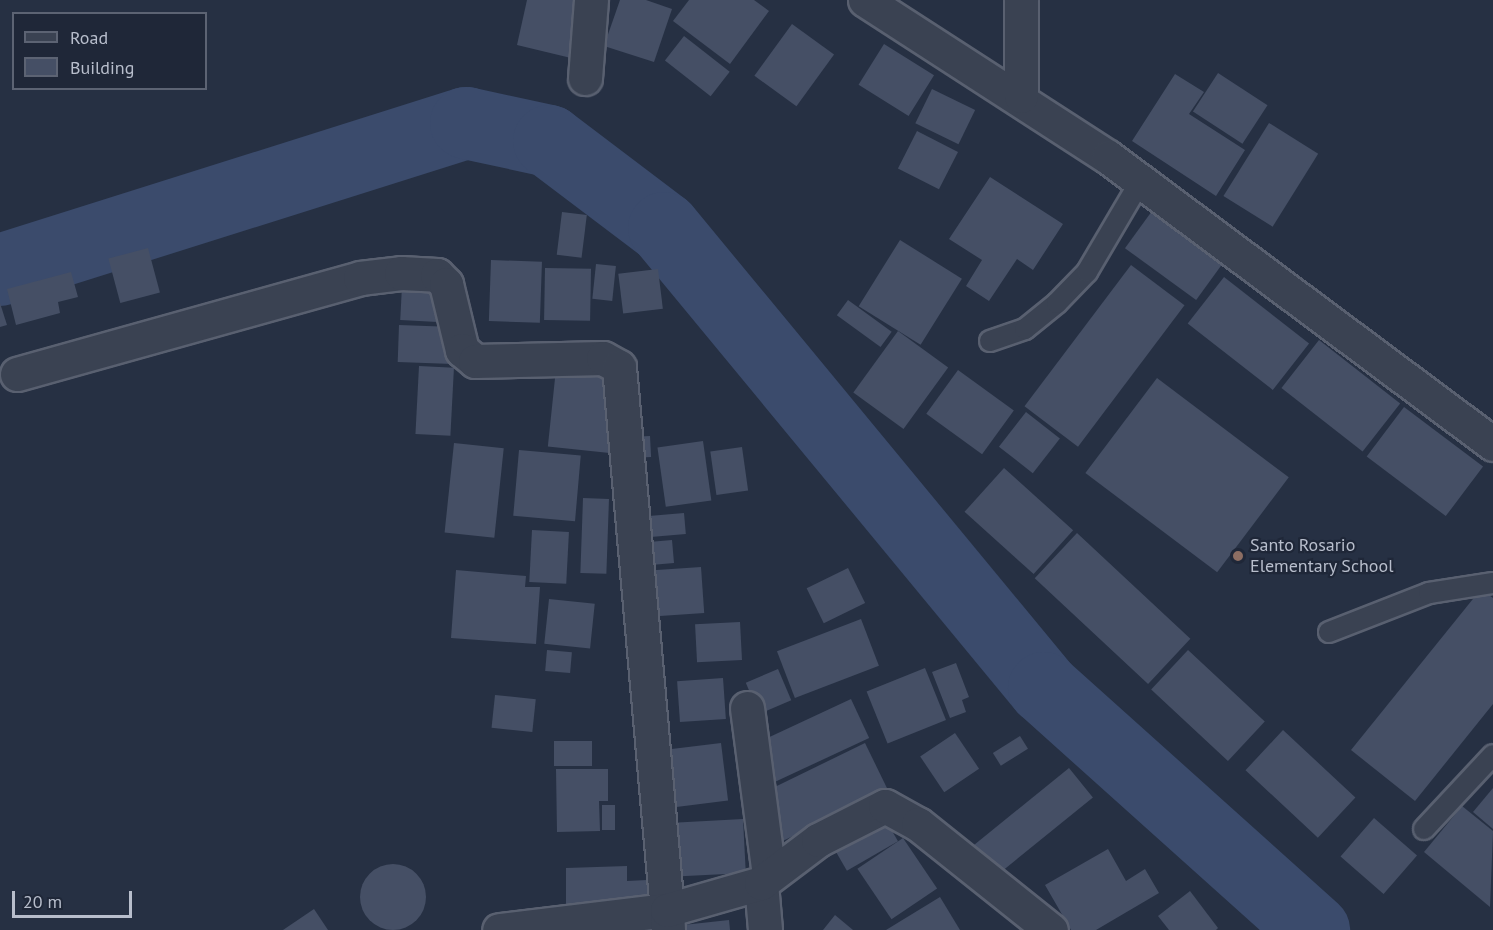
<!DOCTYPE html>
<style>
body{margin:0}
#map{position:relative;width:1493px;height:930px;overflow:hidden;background:#263043;font-family:"PT Sans",sans-serif}
div>[style]{position:absolute}
.river>*{height:72px;margin:-36px;padding:0 36px;transform-origin:36px;border-radius:36px;background:#3b4b6c}
.building>*{inset:0;background:#454f65;transform-origin:0 0}
.round{border-radius:50%}
.roads{filter:drop-shadow(2px 0 #596070) drop-shadow(-2px 0 #596070) drop-shadow(0 2px #596070) drop-shadow(0 -2px #596070)}
.lane>*{height:20px;margin:-10px;padding:0 10px;transform-origin:10px;border-radius:10px;background:#3a4252}
.street>*{height:33px;margin:-16.5px;padding:0 16.5px;transform-origin:16.5px;border-radius:16.5px;background:#3a4252}
.dots>*{width:16px;height:16px;translate:-50% -50%;box-sizing:border-box;border:3px solid #1f2738;border-radius:50%}
span{translate:-50% -50%;white-space:nowrap;text-align:center;line-height:1.15;-webkit-text-stroke:4.5px #1f2738;paint-order:stroke}
.poi-label{font-size:18px;color:#b8becc}
.left{translate:0 -50%;text-align:left}
.legend{position:absolute;left:12px;top:12px;width:195px;height:78px;box-sizing:border-box;background:#1f2738;border:2px solid #5c6373;margin:0;padding:8px 10px;list-style:none;font-size:18px;color:#b8becc}
.legend li{display:flex;align-items:center;gap:12px;height:30px}
.legend b{width:30px;border:2px solid #5c6373}
.scale{position:absolute;left:12px;top:891px;width:120px;height:27px;box-sizing:border-box;border:3px solid #b8becc;border-top:0;padding-left:8px;font-size:18px;line-height:21px;white-space:nowrap;color:#b8becc;-webkit-text-stroke:4px #1f2738;paint-order:stroke}
</style>
<div id="map">
<div class="river">
<div style="left:0;top:270px;width:489px;rotate:-17.5deg"></div>
<div style="left:466px;top:123px;width:85px;rotate:12.2deg"></div>
<div style="left:549px;top:141px;width:144px;rotate:37.1deg"></div>
<div style="left:664px;top:228px;width:597px;rotate:50.44deg"></div>
<div style="left:1044px;top:688px;width:363px;rotate:41.9deg"></div>
</div>
<div class="building">
<div style="clip-path:polygon(527px 0,584px 0,571px 58px,517px 45px)"></div>
<div style="clip-path:polygon(620px 0,646px 0,672px 9px,654px 62px,604px 46px)"></div>
<div style="clip-path:polygon(689px 0,754px 0,769px 11px,730px 64px,673px 21px)"></div>
<div style="left:792px;top:24px;width:52px;height:64px;rotate:36deg"></div>
<div style="left:684px;top:36px;width:58px;height:31px;rotate:38deg"></div>
<div style="left:884px;top:44px;width:59px;height:48px;rotate:32deg"></div>
<div style="left:1218px;top:73px;width:59px;height:46px;rotate:33deg"></div>
<div style="clip-path:polygon(1175px 74px,1204px 92px,1189px 114px,1245px 150px,1216px 196px,1132px 141px)"></div>
<div style="left:932px;top:89px;width:48px;height:38px;rotate:26deg"></div>
<div style="left:1269px;top:123px;width:58px;height:86px;rotate:32deg"></div>
<div style="left:917px;top:131px;width:46px;height:42px;rotate:27deg"></div>
<div style="clip-path:polygon(990px 177px,1063px 224px,1033px 270px,1017px 259px,989px 301px,966px 286px,982px 260px,949px 239px)"></div>
<div style="left:1152px;top:211px;width:88px;height:46px;rotate:36deg"></div>
<div style="left:562px;top:212px;width:25px;height:43px;rotate:7deg"></div>
<div style="left:900px;top:240px;width:73px;height:78px;rotate:32deg"></div>
<div style="left:148px;top:248px;width:46px;height:41px;rotate:75deg"></div>
<div style="left:491px;top:260px;width:51px;height:61px;rotate:2deg"></div>
<div style="left:596px;top:264px;width:20px;height:35px;rotate:6deg"></div>
<div style="left:1131px;top:265px;width:67px;height:177px;rotate:37deg"></div>
<div style="left:545px;top:268px;width:46px;height:52px;rotate:1deg"></div>
<div style="left:658px;top:269px;width:40px;height:40px;rotate:83deg"></div>
<div style="clip-path:polygon(71px 272px,78px 297px,58px 302px,60px 313px,16px 325px,7px 289px)"></div>
<div style="left:1224px;top:277px;width:108px;height:59px;rotate:38deg"></div>
<div style="left:402px;top:286px;width:42px;height:34px;rotate:3deg"></div>
<div style="left:848px;top:300px;width:54px;height:19px;rotate:36deg"></div>
<div style="clip-path:polygon(0 303px,7px 325px,0 327px)"></div>
<div style="left:399px;top:325px;width:55px;height:37px;rotate:2deg"></div>
<div style="left:898px;top:331px;width:62px;height:76px;rotate:36deg"></div>
<div style="left:1319px;top:340px;width:103px;height:61px;rotate:38deg"></div>
<div style="left:419px;top:366px;width:35px;height:68px;rotate:3deg"></div>
<div style="left:556px;top:369px;width:62px;height:78px;rotate:6deg"></div>
<div style="left:958px;top:370px;width:69px;height:54px;rotate:36deg"></div>
<div style="left:1157px;top:378px;width:165px;height:119px;rotate:37deg"></div>
<div style="left:1404px;top:407px;width:99px;height:62px;rotate:37deg"></div>
<div style="left:1026px;top:412px;width:43px;height:44px;rotate:38deg"></div>
<div style="left:650px;top:436px;width:21px;height:15px;rotate:87deg"></div>
<div style="left:703px;top:441px;width:60px;height:46px;rotate:82deg"></div>
<div style="left:454px;top:443px;width:50px;height:90px;rotate:6deg"></div>
<div style="left:742px;top:447px;width:44px;height:32px;rotate:82deg"></div>
<div style="left:519px;top:450px;width:62px;height:66px;rotate:5deg"></div>
<div style="left:1004px;top:468px;width:93px;height:59px;rotate:42deg"></div>
<div style="left:583px;top:498px;width:26px;height:75px;rotate:2deg"></div>
<div style="left:684px;top:513px;width:21px;height:50px;rotate:85deg"></div>
<div style="left:532px;top:530px;width:37px;height:52px;rotate:3deg"></div>
<div style="left:1077px;top:533px;width:155px;height:62px;rotate:43deg"></div>
<div style="left:672px;top:540px;width:23px;height:29px;rotate:85deg"></div>
<div style="left:701px;top:567px;width:46px;height:48px;rotate:86deg"></div>
<div style="left:848px;top:568px;width:39px;height:46px;rotate:64deg"></div>
<div style="clip-path:polygon(456px 570px,526px 576px,525px 587px,540px 587px,536px 644px,451px 638px)"></div>
<div style="clip-path:polygon(1481px 589px,1493px 598px,1493px 704px,1415px 801px,1351px 750px)"></div>
<div style="left:549px;top:599px;width:46px;height:45px;rotate:6deg"></div>
<div style="left:861px;top:619px;width:50px;height:90px;rotate:69deg"></div>
<div style="left:740px;top:622px;width:38px;height:45px;rotate:87deg"></div>
<div style="left:547px;top:650px;width:25px;height:21px;rotate:5deg"></div>
<div style="left:1188px;top:650px;width:105px;height:54px;rotate:43deg"></div>
<div style="clip-path:polygon(956px 663px,969px 697px,962px 700px,966px 712px,950px 718px,932px 672px)"></div>
<div style="left:925px;top:668px;width:56px;height:63px;rotate:68deg"></div>
<div style="left:778px;top:669px;width:34px;height:35px;rotate:67deg"></div>
<div style="left:723px;top:678px;width:41px;height:46px;rotate:86deg"></div>
<div style="left:495px;top:695px;width:41px;height:33px;rotate:6deg"></div>
<div style="left:851px;top:699px;width:43px;height:106px;rotate:65deg"></div>
<div style="left:1283px;top:730px;width:99px;height:55px;rotate:43deg"></div>
<div style="left:955px;top:733px;width:43px;height:42px;rotate:56deg"></div>
<div style="left:1020px;top:736px;width:15px;height:32px;rotate:58deg"></div>
<div style="left:554px;top:741px;width:38px;height:25px"></div>
<div style="left:721px;top:743px;width:58px;height:58px;rotate:83deg"></div>
<div style="left:865px;top:743px;width:52px;height:118px;rotate:64deg"></div>
<div style="left:1069px;top:768px;width:38px;height:127px;rotate:51deg"></div>
<div style="clip-path:polygon(556px 769px,608px 769px,608px 801px,599px 801px,600px 831px,557px 832px)"></div>
<div style="clip-path:polygon(1493px 788px,1493px 829px,1473px 812px)"></div>
<div style="left:602px;top:805px;width:13px;height:25px"></div>
<div style="clip-path:polygon(1462px 806px,1493px 831px,1490px 907px,1424px 852px)"></div>
<div style="left:884px;top:817px;width:28px;height:59px;rotate:60deg"></div>
<div style="left:1374px;top:818px;width:57px;height:51px;rotate:41deg"></div>
<div style="left:743px;top:819px;width:54px;height:65px;rotate:87deg"></div>
<div style="left:903px;top:838px;width:61px;height:55px;rotate:56deg"></div>
<div style="clip-path:polygon(1108px 849px,1126px 881px,1145px 869px,1159px 893px,1096px 930px,1071px 930px,1045px 885px)"></div>
<div class="round" style="left:360px;top:864px;width:66px;height:66px"></div>
<div style="clip-path:polygon(627px 866px,627px 881px,647px 880px,648px 910px,566px 912px,566px 868px)"></div>
<div style="clip-path:polygon(1190px 891px,1218px 928px,1216px 930px,1169px 930px,1158px 916px)"></div>
<div style="clip-path:polygon(940px 897px,960px 930px,886px 930px)"></div>
<div style="clip-path:polygon(314px 909px,328px 930px,283px 930px)"></div>
<div style="clip-path:polygon(835px 915px,853px 930px,823px 930px)"></div>
<div style="clip-path:polygon(729px 920px,730px 930px,675px 930px,674px 926px)"></div>
</div>
<div class="roads">
<div class="lane">
<div style="left:990px;top:341px;width:37px;rotate:-19deg"></div>
<div style="left:1025px;top:329px;width:41px;rotate:-39.1deg"></div>
<div style="left:1057px;top:303px;width:43px;rotate:-45.9deg"></div>
<div style="left:1087px;top:272px;width:104px;rotate:-59.5deg"></div>
<div style="left:1329px;top:632px;width:107px;rotate:-21.3deg"></div>
<div style="left:1429px;top:593px;width:65px;rotate:-8.9deg"></div>
<div style="left:1424px;top:829px;width:101px;rotate:-47deg"></div>
</div>
<div class="street">
<div style="left:865px;top:0;width:289px;rotate:32.9deg"></div>
<div style="left:1108px;top:157px;width:480px;rotate:36.7deg"></div>
<div style="left:585px;top:78px;width:78px;rotate:-85.6deg"></div>
<div style="left:1021px;top:96px;width:96px;rotate:-90deg"></div>
<div style="left:17px;top:374px;width:356px;rotate:-15.6deg"></div>
<div style="left:360px;top:278px;width:41px;rotate:-7deg"></div>
<div style="left:401px;top:273px;width:36px;rotate:3deg"></div>
<div style="left:437px;top:275px;width:13px;rotate:45deg"></div>
<div style="left:446px;top:284px;width:68px;rotate:76.4deg"></div>
<div style="left:462px;top:350px;width:17px;rotate:40deg"></div>
<div style="left:475px;top:361px;width:128px;rotate:-1.3deg"></div>
<div style="left:603px;top:358px;width:18px;rotate:29deg"></div>
<div style="left:619px;top:367px;width:545px;rotate:84.95deg"></div>
<div style="left:667px;top:910px;width:169px;rotate:173.2deg"></div>
<div style="left:747px;top:708px;width:169px;rotate:82.5deg"></div>
<div style="left:761px;top:883px;width:47px;rotate:85.1deg"></div>
<div style="left:668px;top:930px;width:20px;rotate:-93deg"></div>
<div style="left:667px;top:910px;width:98px;rotate:-16deg"></div>
<div style="left:761px;top:883px;width:71px;rotate:-37deg"></div>
<div style="left:818px;top:840px;width:75px;rotate:-26.9deg"></div>
<div style="left:885px;top:806px;width:38px;rotate:29deg"></div>
<div style="left:918px;top:824px;width:170px;rotate:38.6deg"></div>
</div>
</div>
<div class="dots">
<div style="left:1238px;top:556px;background:#8d6e63"></div>
</div>
<div class="poi-label">
<span class="left" style="left:1250px;top:556px">Santo Rosario<br>Elementary School</span>
</div>
<ul class="legend">
<li><b style="height:8px;background:#3a4252"></b>Road</li>
<li><b style="height:16px;background:#454f65"></b>Building</li>
</ul>
<div class="scale">20 m</div>
</div>
